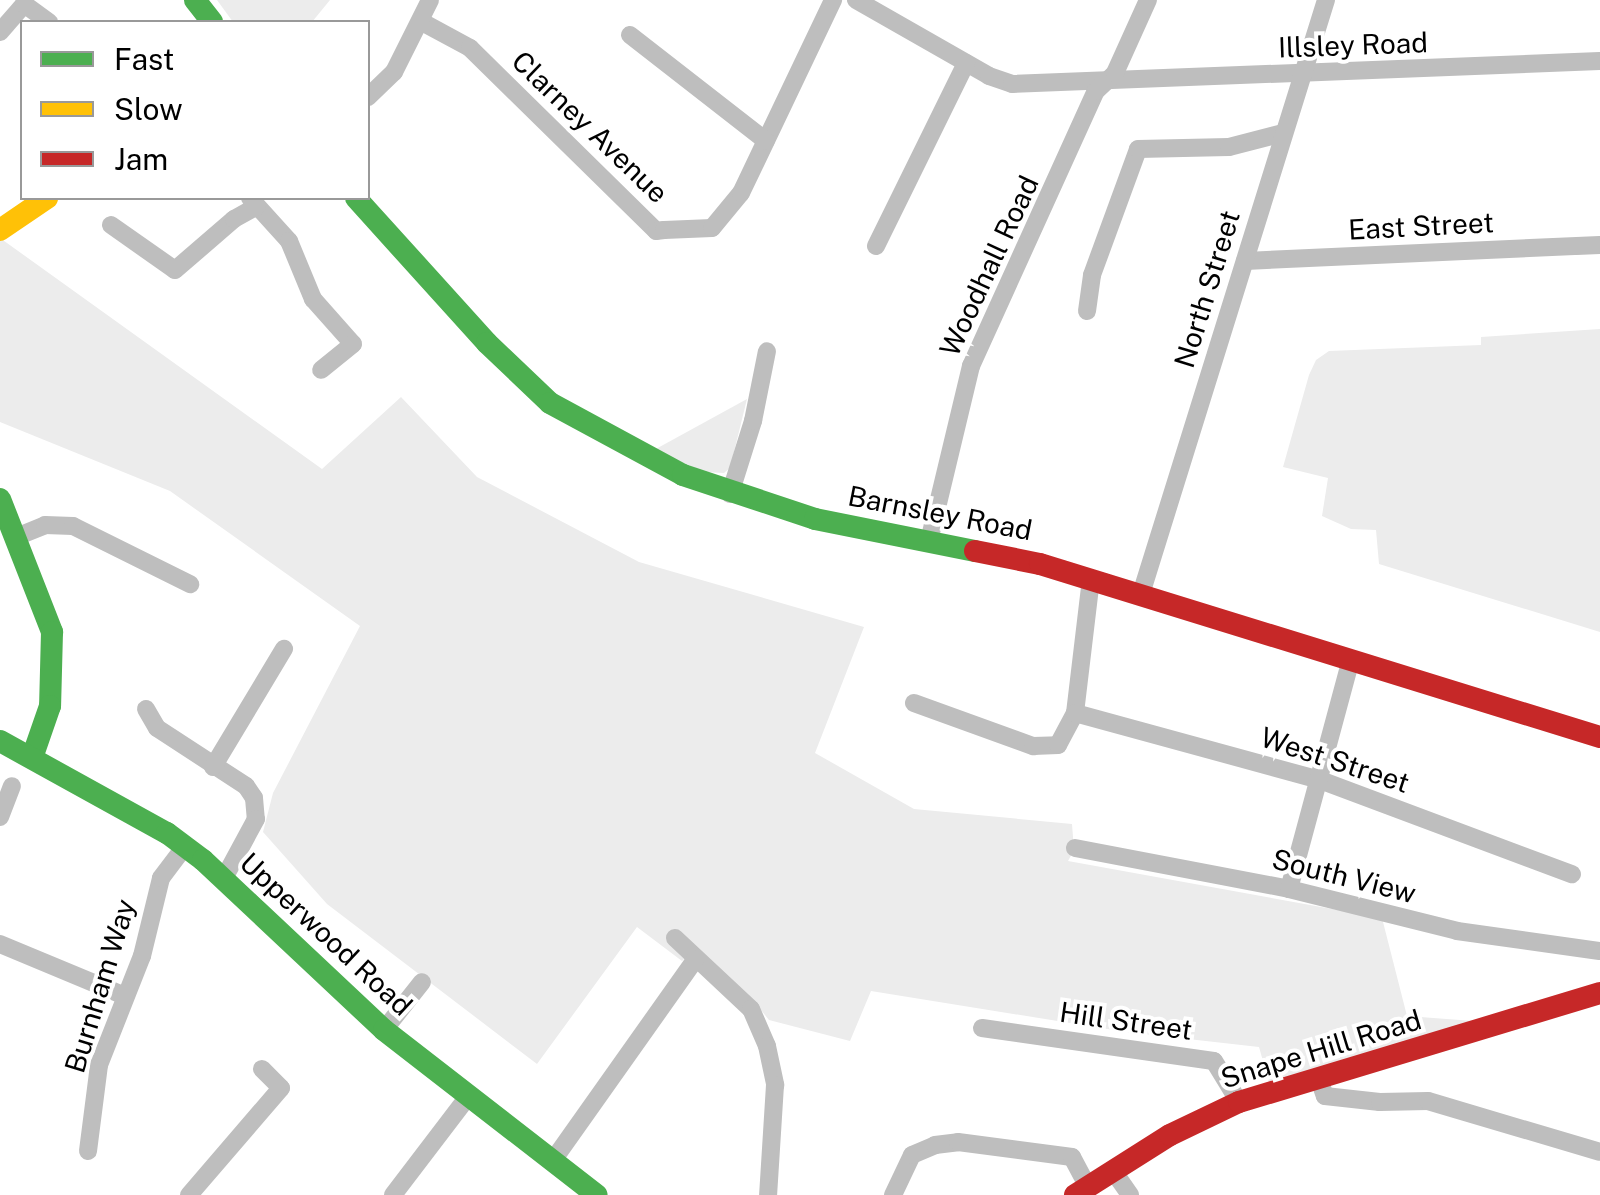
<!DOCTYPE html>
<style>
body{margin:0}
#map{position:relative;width:1600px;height:1195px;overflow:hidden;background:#fff;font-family:"Public Sans",sans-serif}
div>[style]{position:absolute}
.green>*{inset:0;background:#ececec}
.street>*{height:18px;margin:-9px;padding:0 9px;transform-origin:9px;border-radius:9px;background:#bebebe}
.fast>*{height:22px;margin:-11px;padding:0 11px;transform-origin:11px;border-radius:11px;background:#4caf50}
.slow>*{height:22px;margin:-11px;padding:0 11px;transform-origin:11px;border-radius:11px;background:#ffc107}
.jam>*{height:22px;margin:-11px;padding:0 11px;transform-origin:11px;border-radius:11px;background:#c62828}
span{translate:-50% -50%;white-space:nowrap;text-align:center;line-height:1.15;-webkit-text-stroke:8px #fff;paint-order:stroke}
.street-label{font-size:28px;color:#000}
.legend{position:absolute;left:20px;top:20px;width:350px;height:180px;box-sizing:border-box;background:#fff;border:2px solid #999;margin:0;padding:12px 18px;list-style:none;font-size:30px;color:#000}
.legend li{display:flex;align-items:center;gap:20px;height:50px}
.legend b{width:50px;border:2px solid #999}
</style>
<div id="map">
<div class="green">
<div style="clip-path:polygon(217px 0,330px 0,312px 22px,233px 22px)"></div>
<div style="clip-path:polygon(0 238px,322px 469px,401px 397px,477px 477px,639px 562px,864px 627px,815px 753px,914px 809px,1072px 824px,1074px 850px,1068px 861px,1382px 918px,1407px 1016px,1473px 1021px,1270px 1086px,1259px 1047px,1126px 1032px,871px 991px,850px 1041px,769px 1020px,752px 999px,689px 954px,682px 961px,637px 927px,537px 1064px,327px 904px,263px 832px,273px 793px,360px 626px,170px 491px,0 422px)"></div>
<div style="clip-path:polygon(1600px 329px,1600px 632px,1379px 564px,1376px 530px,1351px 529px,1322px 516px,1328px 478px,1283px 467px,1309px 375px,1316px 360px,1329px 351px,1481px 345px,1481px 337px)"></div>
<div style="clip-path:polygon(747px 399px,730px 468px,724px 473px,704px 472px,654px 450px)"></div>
</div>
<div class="street">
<div style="left:856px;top:0;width:153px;rotate:29.7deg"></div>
<div style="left:989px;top:76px;width:24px;rotate:19deg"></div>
<div style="left:1012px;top:84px;width:588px;rotate:-2.24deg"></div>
<div style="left:422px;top:22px;width:55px;rotate:28.4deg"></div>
<div style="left:470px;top:48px;width:261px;rotate:44.5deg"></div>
<div style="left:656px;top:231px;width:8px;rotate:-7deg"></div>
<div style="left:664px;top:230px;width:48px;rotate:-2.4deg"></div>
<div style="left:712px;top:228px;width:45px;rotate:-50.4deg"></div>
<div style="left:741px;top:193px;width:214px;rotate:-64.5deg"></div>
<div style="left:0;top:32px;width:37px;rotate:-49deg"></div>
<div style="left:24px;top:4px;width:31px;rotate:36deg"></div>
<div style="left:630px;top:35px;width:172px;rotate:37.9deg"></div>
<div style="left:368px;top:97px;width:36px;rotate:-44deg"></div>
<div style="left:394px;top:72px;width:80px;rotate:-63.4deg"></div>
<div style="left:250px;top:198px;width:58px;rotate:47.8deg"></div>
<div style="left:289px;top:241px;width:63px;rotate:67.5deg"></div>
<div style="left:313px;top:299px;width:60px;rotate:48.4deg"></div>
<div style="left:353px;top:344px;width:41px;rotate:140.9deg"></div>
<div style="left:111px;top:225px;width:78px;rotate:35.1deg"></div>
<div style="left:175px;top:270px;width:78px;rotate:-40.8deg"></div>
<div style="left:234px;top:219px;width:26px;rotate:-29deg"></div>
<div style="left:876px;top:246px;width:204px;rotate:-63.8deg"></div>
<div style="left:1245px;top:261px;width:355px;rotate:-2.6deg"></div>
<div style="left:1087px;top:311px;width:36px;rotate:-82deg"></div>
<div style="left:1092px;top:275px;width:134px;rotate:-69.9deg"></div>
<div style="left:1138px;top:149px;width:91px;rotate:-1.3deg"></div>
<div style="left:1229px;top:147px;width:56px;rotate:-14.5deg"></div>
<div style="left:730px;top:494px;width:77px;rotate:-72.5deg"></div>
<div style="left:753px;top:421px;width:71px;rotate:-78.7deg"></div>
<div style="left:16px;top:537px;width:31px;rotate:-22deg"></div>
<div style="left:45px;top:525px;width:28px;rotate:2deg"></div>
<div style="left:73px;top:526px;width:131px;rotate:26.4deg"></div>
<div style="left:929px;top:541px;width:180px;rotate:-76.5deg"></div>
<div style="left:971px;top:366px;width:302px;rotate:-65.6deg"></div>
<div style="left:1096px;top:91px;width:26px;rotate:-43deg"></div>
<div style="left:1115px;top:73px;width:80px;rotate:-65.7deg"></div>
<div style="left:1141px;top:594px;width:622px;rotate:-72.7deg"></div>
<div style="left:914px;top:703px;width:127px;rotate:19.9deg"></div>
<div style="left:1033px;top:746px;width:25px;rotate:-2deg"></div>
<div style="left:1058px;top:745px;width:36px;rotate:-62deg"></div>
<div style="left:1075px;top:713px;width:135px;rotate:-83.2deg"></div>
<div style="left:146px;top:709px;width:22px;rotate:60deg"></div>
<div style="left:157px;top:728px;width:106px;rotate:33.1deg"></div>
<div style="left:246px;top:786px;width:14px;rotate:56deg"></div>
<div style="left:254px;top:798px;width:21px;rotate:85deg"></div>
<div style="left:256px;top:819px;width:69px;rotate:118.4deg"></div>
<div style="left:1075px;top:713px;width:254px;rotate:15.3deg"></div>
<div style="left:1320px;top:780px;width:269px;rotate:20.5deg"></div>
<div style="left:213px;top:767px;width:138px;rotate:-59deg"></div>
<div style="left:0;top:817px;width:33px;rotate:-69deg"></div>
<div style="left:1075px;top:848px;width:218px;rotate:10.8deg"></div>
<div style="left:1289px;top:889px;width:173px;rotate:14deg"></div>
<div style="left:1457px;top:931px;width:144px;rotate:8deg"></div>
<div style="left:1289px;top:889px;width:238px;rotate:-74.9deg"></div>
<div style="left:675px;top:938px;width:104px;rotate:43.1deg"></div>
<div style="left:751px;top:1009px;width:40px;rotate:66.6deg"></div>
<div style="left:767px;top:1046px;width:40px;rotate:78deg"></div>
<div style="left:775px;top:1085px;width:110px;rotate:93.6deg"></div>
<div style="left:0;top:944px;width:135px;rotate:22.6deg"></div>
<div style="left:982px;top:1028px;width:234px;rotate:8.1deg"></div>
<div style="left:1214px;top:1061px;width:48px;rotate:58.6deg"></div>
<div style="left:384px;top:1030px;width:61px;rotate:-51.6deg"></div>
<div style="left:1319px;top:1079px;width:18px;rotate:71deg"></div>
<div style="left:1325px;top:1096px;width:55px;rotate:6.2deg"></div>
<div style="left:1380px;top:1102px;width:48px;rotate:-1.2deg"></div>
<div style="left:1428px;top:1101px;width:179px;rotate:16.5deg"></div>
<div style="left:88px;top:1151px;width:87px;rotate:-82.7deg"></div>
<div style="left:99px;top:1065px;width:117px;rotate:-68.5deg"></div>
<div style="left:142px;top:956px;width:80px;rotate:-76.3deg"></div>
<div style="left:161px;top:878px;width:40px;rotate:-53deg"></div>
<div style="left:554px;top:1159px;width:244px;rotate:-54.7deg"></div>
<div style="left:1114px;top:1172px;width:28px;rotate:55deg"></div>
<div style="left:189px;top:1195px;width:141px;rotate:-49.3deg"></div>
<div style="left:281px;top:1088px;width:27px;rotate:-135deg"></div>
<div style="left:393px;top:1195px;width:122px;rotate:-52.7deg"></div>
<div style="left:893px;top:1195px;width:44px;rotate:-64.6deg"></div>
<div style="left:912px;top:1155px;width:25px;rotate:-23deg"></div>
<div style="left:935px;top:1145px;width:23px;rotate:-7deg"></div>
<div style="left:958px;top:1142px;width:115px;rotate:7.5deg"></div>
<div style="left:1072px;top:1157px;width:34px;rotate:62deg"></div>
</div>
<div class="fast">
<div style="left:195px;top:0;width:28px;rotate:52deg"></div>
<div style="left:356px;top:198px;width:195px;rotate:47.9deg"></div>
<div style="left:487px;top:343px;width:87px;rotate:43.6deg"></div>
<div style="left:550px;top:403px;width:151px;rotate:28.4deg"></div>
<div style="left:683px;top:475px;width:139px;rotate:18.4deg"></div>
<div style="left:815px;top:519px;width:163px;rotate:11.3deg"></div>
<div style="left:0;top:499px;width:143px;rotate:68.6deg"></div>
<div style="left:52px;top:632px;width:74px;rotate:91.5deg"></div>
<div style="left:50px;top:706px;width:55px;rotate:109.1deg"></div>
<div style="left:0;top:741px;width:191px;rotate:28.9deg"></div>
<div style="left:167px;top:833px;width:45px;rotate:36.9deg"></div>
<div style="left:203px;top:860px;width:248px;rotate:43.2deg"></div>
<div style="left:384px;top:1030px;width:269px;rotate:37.8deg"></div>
</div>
<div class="slow">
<div style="left:0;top:230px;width:57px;rotate:-34.2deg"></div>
</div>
<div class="jam">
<div style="left:975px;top:551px;width:66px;rotate:11.3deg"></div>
<div style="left:1040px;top:564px;width:586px;rotate:17.17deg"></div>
<div style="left:1075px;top:1195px;width:112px;rotate:-32.3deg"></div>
<div style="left:1170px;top:1135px;width:76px;rotate:-25.6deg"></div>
<div style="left:1239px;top:1102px;width:377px;rotate:-16.8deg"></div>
</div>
<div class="street-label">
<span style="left:1353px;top:45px;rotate:-2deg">Illsley Road</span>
<span style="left:590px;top:127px;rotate:44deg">Clarney Avenue</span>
<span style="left:1421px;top:226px;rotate:-3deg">East Street</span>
<span style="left:989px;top:266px;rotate:-65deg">Woodhall Road</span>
<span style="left:1207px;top:289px;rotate:-73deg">North Street</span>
<span style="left:940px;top:513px;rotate:11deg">Barnsley Road</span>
<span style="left:1335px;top:760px;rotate:18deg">West Street</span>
<span style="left:1344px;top:876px;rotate:14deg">South View</span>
<span style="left:326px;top:934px;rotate:43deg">Upperwood Road</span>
<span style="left:100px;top:986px;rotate:-73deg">Burnham Way</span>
<span style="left:1126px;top:1021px;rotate:8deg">Hill Street</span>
<span style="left:1321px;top:1049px;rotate:-17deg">Snape Hill Road</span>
</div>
<ul class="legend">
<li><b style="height:12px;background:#4caf50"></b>Fast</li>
<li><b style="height:12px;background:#ffc107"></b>Slow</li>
<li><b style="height:12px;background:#c62828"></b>Jam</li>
</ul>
</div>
